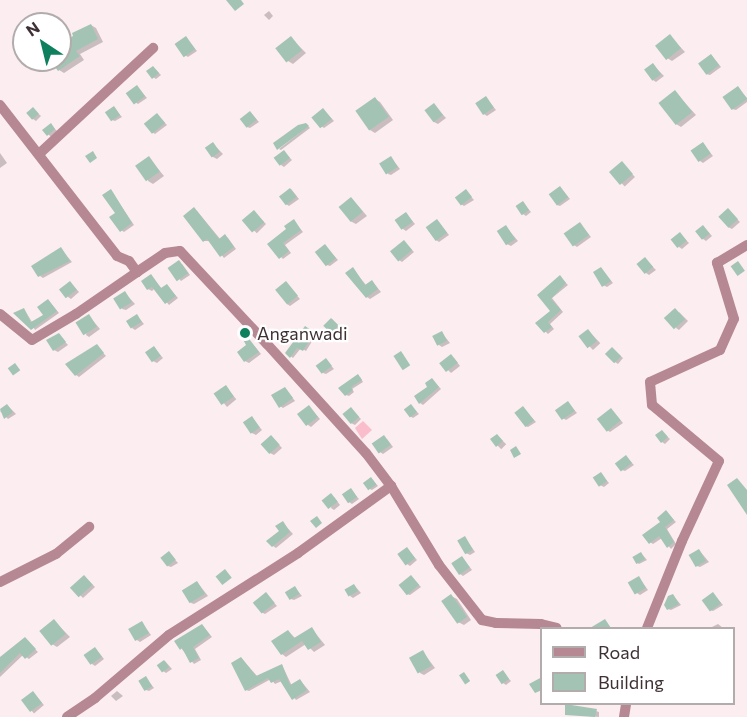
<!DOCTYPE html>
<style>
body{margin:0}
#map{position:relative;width:747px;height:717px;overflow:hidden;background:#fcedf0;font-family:Commissioner,sans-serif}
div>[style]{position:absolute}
.green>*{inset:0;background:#fabdcc}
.shadow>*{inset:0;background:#0003;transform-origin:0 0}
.building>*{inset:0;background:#a3c4b5;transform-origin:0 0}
.minor>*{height:10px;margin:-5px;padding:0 5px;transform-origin:5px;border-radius:5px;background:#b58893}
.dots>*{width:16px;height:16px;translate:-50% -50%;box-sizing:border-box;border:3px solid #fff;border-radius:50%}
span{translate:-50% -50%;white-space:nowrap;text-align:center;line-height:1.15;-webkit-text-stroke:4.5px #fff;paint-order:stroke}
.poi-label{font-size:18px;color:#3e3033}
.left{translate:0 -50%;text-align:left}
.legend{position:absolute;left:540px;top:627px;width:195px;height:78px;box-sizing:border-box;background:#fff;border:2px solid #b2acad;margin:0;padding:8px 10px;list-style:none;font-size:18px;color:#3e3033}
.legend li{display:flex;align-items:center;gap:12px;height:30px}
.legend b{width:30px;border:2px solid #b2acad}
.north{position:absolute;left:12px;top:12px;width:60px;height:60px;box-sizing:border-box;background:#fff;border:2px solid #b2acad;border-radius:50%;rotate:325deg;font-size:16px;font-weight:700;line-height:24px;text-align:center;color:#3e3033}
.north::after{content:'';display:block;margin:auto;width:21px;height:27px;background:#0e805e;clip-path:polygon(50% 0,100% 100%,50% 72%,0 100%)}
</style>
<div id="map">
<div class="green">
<div style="clip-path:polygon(363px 421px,372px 430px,362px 439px,355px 428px)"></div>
</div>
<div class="shadow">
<div style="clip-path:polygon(269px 11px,273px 16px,269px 20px,264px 15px)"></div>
<div style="clip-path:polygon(91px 25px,96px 28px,103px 42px,80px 54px,84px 60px,64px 73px,59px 70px,52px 60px,60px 60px,60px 46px)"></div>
<div style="clip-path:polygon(670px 36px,685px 52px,672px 61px,667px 58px)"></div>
<div style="clip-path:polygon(186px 38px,197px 51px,188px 57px,185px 55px)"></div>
<div style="clip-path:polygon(291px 38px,306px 53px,293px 64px,288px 61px)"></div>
<div style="clip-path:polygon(712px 56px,721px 67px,710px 75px,706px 74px)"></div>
<div style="clip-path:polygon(653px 65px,664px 76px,656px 82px,653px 80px)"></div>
<div style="clip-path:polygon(153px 67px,161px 75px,156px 79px,153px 77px)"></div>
<div style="clip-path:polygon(137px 87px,147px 98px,138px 104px,135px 102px)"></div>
<div style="clip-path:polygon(738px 88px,747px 98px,747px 102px,736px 110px,732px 109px)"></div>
<div style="clip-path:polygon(675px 92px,696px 115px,681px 127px,676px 124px)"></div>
<div style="clip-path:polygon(486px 98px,496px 110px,487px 116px,484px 114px)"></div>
<div style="clip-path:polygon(375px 99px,380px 102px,393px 120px,375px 133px,370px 130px)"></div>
<div style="clip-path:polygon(434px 105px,446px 118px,438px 124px,434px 122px)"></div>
<div style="clip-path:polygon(114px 108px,122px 117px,115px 121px,112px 120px)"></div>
<div style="clip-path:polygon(33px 109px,41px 116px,36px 121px,33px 119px)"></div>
<div style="clip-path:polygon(323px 109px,334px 121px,324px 128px,321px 126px)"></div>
<div style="clip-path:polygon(251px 113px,259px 122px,250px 128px,247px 127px)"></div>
<div style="clip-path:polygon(157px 115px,167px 125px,155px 134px,152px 132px)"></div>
<div style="clip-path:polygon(51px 125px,57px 131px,51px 137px,44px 130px)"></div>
<div style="clip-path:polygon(308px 126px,310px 128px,281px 150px,279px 149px)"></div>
<div style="clip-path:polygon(213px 144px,223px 154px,217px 159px,213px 157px)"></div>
<div style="clip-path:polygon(703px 144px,713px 156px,703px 163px,700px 161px)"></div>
<div style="clip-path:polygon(284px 152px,292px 160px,284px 167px,281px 165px)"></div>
<div style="clip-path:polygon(0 153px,7px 163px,0 168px)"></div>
<div style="clip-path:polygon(149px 158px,164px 176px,153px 184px,148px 181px)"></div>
<div style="clip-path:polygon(391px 158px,400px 169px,391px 175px,388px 174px)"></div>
<div style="left:622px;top:163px;width:19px;height:14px;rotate:47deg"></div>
<div style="clip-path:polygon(560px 187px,570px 199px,560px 206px,557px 205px)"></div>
<div style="clip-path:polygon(291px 189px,299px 199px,289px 206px,286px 204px)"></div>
<div style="clip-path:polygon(111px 191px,134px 225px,124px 232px,121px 230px)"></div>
<div style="clip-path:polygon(466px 191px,474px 200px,464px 206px,461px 204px)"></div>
<div style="clip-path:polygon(352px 199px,367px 216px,356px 224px,350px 221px)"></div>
<div style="clip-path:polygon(523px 203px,531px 212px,526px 216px,523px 214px)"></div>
<div style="clip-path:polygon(728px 210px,740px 222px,732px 229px,728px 227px)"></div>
<div style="clip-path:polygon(197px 211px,221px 240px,225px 236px,228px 238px,236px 249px,224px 258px,210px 241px,204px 241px,185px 216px)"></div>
<div style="left:254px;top:212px;width:17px;height:13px;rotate:45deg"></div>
<div style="clip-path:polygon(406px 214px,415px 224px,406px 231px,403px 229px)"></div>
<div style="clip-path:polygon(294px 221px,303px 232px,285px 245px,291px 253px,283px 259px,269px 244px,288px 230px)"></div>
<div style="clip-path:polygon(438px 221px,449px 235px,439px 242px,436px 240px)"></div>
<div style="clip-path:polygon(580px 224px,591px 237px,577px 247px,574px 245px)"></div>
<div style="clip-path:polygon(703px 226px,712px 236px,706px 241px,703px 239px)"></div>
<div style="clip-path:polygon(506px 227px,518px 241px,511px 246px,507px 244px)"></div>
<div style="clip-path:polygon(680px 234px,689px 243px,682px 249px,679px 247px)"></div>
<div style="clip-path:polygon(404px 242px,414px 252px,402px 262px,399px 260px)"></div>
<div style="clip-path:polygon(325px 246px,338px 260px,330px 266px,327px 265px)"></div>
<div style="clip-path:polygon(61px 249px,72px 262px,43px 278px,40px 276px)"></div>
<div style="clip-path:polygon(645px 259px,656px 270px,649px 275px,646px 273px)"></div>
<div style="clip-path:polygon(182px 264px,190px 275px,181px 281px,170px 268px)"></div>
<div style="clip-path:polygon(601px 268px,613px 283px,607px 287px,603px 285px)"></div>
<div style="clip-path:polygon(353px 269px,366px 285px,372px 281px,381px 292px,370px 299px,367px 297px,347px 274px)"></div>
<div style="clip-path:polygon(151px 276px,162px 289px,167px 286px,178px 298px,169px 305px,155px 288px,152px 291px,148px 289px)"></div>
<div style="clip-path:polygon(560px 277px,568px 285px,552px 298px,563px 312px,550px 324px,554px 329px,548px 334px,537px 323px,552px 311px,539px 295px)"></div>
<div style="clip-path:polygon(70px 282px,79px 292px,71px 299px,68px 297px)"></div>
<div style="clip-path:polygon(286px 283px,300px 299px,290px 306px,287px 304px)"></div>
<div style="clip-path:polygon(125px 293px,135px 304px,126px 310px,122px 309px)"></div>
<div style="clip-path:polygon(49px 301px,59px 313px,35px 330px,24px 309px,32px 322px,45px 315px)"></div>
<div style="clip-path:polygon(679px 312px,688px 321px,679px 330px,676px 328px)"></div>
<div style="clip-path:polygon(89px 316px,100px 329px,89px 337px,86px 335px)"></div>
<div style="clip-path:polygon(137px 316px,144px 324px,135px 330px,132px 328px)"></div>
<div style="clip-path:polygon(332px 319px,341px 328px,333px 334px,330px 333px)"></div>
<div style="clip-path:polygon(306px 328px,316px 335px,306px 351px,301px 348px,293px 358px,287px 353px)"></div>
<div style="clip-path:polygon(241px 330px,261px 354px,249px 363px,245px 361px,248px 345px)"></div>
<div style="left:588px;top:330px;width:18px;height:10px;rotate:47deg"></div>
<div style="clip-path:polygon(442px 333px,450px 343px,442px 347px,439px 345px)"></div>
<div style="clip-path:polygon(59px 335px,68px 345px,58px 352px,54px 350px)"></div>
<div style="clip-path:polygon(97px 346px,106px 356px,79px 377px,76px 375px,67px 365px)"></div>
<div style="clip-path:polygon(154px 348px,163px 358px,157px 363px,153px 361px)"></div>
<div style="clip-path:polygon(615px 351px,623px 358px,618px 364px,615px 362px)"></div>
<div style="clip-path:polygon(454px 358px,460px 366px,451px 373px,441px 363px)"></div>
<div style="clip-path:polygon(326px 360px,334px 369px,326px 374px,323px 373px)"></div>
<div style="clip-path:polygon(360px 377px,363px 382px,352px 389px,354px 392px,349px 396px,346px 395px,341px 388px)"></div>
<div style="clip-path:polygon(432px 379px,441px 389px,423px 405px,420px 403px)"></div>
<div style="left:226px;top:387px;width:16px;height:12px;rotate:50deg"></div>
<div style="clip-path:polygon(285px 388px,295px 401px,283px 408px,280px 406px)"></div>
<div style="clip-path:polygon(568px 403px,577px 413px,566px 420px,563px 418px)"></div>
<div style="clip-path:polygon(7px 405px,16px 414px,8px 419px,0 411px)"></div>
<div style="clip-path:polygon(411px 406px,419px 414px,413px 418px,410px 416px)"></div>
<div style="clip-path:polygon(309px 407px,320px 419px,311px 427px,308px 425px)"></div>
<div style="clip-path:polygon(523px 408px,536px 422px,528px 427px,525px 426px)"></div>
<div style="clip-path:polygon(351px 409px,361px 419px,355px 425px,351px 423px)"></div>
<div style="clip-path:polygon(611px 409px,623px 423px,610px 432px,607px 430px)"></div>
<div style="clip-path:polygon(252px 418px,262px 430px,256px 435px,252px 433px)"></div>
<div style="clip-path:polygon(662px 432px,670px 439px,665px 444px,662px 442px)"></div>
<div style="left:497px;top:435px;width:13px;height:7px;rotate:45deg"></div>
<div style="clip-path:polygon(272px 437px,282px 448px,274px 455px,270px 453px)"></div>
<div style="clip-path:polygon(387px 439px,393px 447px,383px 454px,380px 452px)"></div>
<div style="clip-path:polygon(626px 457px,634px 465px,625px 471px,622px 470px)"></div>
<div style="clip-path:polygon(601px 474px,609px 483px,604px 487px,600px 485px)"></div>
<div style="clip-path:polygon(371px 478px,378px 486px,372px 490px,368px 488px)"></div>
<div style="clip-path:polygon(351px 490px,359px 499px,352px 504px,349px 502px)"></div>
<div style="clip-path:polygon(334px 497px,340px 505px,334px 510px,331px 508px)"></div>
<div style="clip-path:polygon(666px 512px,676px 522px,667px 529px,676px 544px,671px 549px,662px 538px,653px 544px,650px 542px)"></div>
<div style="clip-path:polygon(283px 523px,293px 534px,276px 548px,273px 546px)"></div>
<div style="clip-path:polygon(465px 538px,475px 552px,470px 555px,466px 553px)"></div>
<div style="clip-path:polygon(407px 549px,417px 560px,410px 566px,407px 564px)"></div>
<div style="clip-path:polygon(699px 550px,709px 562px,700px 567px,697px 566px)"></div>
<div style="clip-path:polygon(169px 553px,178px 563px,171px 567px,168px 566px)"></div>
<div style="clip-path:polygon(641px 553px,647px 560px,639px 564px,636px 562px)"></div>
<div style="clip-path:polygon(462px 557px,472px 570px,463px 576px,460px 574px)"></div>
<div style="clip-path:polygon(411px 576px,421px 587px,410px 595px,407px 594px)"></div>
<div style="clip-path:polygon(639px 578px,648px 590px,640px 595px,637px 593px)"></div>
<div style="clip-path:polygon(87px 579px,95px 587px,83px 598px,73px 588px)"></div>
<div style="clip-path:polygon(197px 582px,208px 596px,194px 604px,191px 603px)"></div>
<div style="clip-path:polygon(354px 585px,361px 593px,353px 598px,350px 596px)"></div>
<div style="clip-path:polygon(295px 588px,302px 596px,294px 600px,291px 599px)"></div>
<div style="clip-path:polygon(266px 594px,277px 606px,265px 614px,261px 612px)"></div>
<div style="clip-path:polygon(713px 594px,723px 605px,713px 611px,710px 610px)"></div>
<div style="clip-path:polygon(673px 595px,681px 605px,671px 610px,668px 609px)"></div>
<div style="clip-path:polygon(451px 596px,457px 599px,471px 620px,464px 625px,458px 622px)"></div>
<div style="clip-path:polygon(54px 621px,70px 637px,57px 647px,52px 644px)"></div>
<div style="clip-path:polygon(142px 623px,151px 635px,140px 642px,137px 640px)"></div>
<div style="clip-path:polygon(718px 624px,723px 628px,710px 628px)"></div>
<div style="clip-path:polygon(202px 625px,212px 637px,195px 649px,201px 660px,194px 664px,181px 648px)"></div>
<div style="clip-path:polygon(312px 629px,325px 645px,314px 652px,306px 644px,286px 657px,282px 654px,288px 631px,296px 639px)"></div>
<div style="clip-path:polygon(25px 639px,38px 652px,29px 659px,23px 655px,0 677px,0 659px)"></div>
<div style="clip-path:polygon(95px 648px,104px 659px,95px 666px,92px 664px)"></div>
<div style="clip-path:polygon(423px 652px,435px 668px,424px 675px,420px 673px)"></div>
<div style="clip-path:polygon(241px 658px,258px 677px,282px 665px,292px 686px,300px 680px,310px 692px,296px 700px,282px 681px,275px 684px,271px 679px,249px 691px,246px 690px)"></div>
<div style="clip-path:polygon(165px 661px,172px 669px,166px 673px,163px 671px)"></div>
<div style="clip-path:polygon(503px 672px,511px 681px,506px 685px,503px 683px)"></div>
<div style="clip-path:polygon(146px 678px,154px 688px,149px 691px,146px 690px)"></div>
<div style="clip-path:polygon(117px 691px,123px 696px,116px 701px,111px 696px)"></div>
<div style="left:33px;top:692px;width:17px;height:13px;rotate:50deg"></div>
<div style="clip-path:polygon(596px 711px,599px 712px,599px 717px,567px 714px)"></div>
</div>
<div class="building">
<div style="clip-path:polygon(226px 0,241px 0,244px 4px,235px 11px)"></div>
<div style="clip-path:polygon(91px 24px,98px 39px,76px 51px,80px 56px,58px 71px,50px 60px,60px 60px,60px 44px,73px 36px,72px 33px)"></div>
<div style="left:670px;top:34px;width:18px;height:19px;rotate:52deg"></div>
<div style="left:186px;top:36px;width:16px;height:14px;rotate:55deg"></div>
<div style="left:291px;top:36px;width:18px;height:20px;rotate:52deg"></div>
<div style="left:711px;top:54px;width:14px;height:16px;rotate:54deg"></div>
<div style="left:653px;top:63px;width:14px;height:11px;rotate:54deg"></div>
<div style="clip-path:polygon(153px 66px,159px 73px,152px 79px,146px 71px)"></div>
<div style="left:137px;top:85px;width:14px;height:14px;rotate:54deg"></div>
<div style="left:738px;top:86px;width:16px;height:19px;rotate:55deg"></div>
<div style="left:675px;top:90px;width:28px;height:21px;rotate:52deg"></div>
<div style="left:486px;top:96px;width:14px;height:13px;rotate:56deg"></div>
<div style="left:375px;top:97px;width:24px;height:24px;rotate:55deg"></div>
<div style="left:434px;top:103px;width:15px;height:12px;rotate:53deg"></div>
<div style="left:114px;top:106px;width:11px;height:11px;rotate:56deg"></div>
<div style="left:33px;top:107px;width:9px;height:9px;rotate:49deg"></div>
<div style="left:323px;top:108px;width:14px;height:15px;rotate:51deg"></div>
<div style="left:250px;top:111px;width:11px;height:13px;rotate:52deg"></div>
<div style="left:157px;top:113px;width:13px;height:17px;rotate:51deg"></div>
<div style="clip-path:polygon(51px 123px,55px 129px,47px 136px,42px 130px)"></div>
<div style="clip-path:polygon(306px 123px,309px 126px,277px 150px,273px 143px,298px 125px)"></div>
<div style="left:213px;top:142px;width:12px;height:10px;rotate:55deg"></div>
<div style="left:703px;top:142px;width:14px;height:15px;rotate:56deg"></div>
<div style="left:284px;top:150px;width:10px;height:13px;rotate:53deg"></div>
<div style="clip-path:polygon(93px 151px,97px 158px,90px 163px,85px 156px)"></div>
<div style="left:149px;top:156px;width:19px;height:17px;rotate:55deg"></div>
<div style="left:391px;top:156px;width:13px;height:14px;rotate:58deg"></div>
<div style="left:622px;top:161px;width:17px;height:17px;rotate:50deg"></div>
<div style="left:560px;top:186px;width:14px;height:14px;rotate:54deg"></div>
<div style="left:290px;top:188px;width:11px;height:14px;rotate:52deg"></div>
<div style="clip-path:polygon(111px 189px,132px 223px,120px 232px,109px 217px,115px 213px,102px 195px)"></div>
<div style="left:466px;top:189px;width:10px;height:14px;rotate:53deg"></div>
<div style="left:351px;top:197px;width:19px;height:16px;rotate:51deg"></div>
<div style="left:523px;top:201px;width:11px;height:9px;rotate:56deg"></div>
<div style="clip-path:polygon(194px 207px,219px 239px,225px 234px,234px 247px,220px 257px,207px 239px,203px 242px,183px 216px)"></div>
<div style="left:728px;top:208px;width:15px;height:13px;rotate:48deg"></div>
<div style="left:254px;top:210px;width:16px;height:16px;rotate:50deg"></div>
<div style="left:406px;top:212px;width:12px;height:14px;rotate:55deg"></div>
<div style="clip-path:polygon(294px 219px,301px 230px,283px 243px,289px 251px,279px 259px,267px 244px,286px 229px,284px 226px)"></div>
<div style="left:437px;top:219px;width:17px;height:14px;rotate:54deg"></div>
<div style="left:580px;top:222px;width:16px;height:20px;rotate:55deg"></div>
<div style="left:506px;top:225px;width:17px;height:11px;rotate:57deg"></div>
<div style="left:703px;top:225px;width:11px;height:10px;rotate:52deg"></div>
<div style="left:680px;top:232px;width:11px;height:12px;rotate:52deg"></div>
<div style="left:404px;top:240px;width:13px;height:18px;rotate:51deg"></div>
<div style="left:325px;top:244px;width:18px;height:13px;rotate:52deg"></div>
<div style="clip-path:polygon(61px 247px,70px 261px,38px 277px,31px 266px)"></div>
<div style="left:645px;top:257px;width:13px;height:11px;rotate:51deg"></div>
<div style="left:179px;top:260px;width:16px;height:14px;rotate:55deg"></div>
<div style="left:738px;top:261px;width:12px;height:9px;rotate:55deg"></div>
<div style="clip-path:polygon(353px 267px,365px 285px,372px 280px,378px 289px,366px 298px,345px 273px)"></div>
<div style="clip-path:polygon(601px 267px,611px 281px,602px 287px,593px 272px)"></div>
<div style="clip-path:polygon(151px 274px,161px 288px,167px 284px,176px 296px,165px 304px,152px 287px,147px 290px,141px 281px)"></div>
<div style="clip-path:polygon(560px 275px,566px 283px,551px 299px,561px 310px,548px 322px,552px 327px,544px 333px,535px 323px,550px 311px,537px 295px)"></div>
<div style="left:70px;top:281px;width:11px;height:14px;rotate:52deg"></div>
<div style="left:286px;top:281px;width:19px;height:14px;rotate:51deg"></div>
<div style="left:125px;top:291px;width:13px;height:14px;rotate:58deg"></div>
<div style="clip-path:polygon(48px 299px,57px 311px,31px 330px,13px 313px,24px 308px,31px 322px,43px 315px,37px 307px)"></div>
<div style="left:675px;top:308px;width:15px;height:15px;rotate:48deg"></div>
<div style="left:89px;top:314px;width:15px;height:16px;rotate:58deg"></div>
<div style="left:137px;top:314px;width:9px;height:13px;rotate:58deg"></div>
<div style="left:331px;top:318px;width:11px;height:11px;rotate:45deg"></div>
<div style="clip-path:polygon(305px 326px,314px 332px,303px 351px,297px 348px,290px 358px,285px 353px)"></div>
<div style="clip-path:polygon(241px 328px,259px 352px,244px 362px,237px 352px,246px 345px,238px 330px)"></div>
<div style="left:588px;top:329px;width:15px;height:12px;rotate:53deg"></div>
<div style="left:442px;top:331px;width:11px;height:11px;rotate:63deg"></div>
<div style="clip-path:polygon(59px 333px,66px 342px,53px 351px,46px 340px)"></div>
<div style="clip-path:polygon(97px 344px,104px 353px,75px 376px,65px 364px)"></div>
<div style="left:154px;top:346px;width:12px;height:11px;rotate:55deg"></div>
<div style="left:612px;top:347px;width:13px;height:10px;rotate:45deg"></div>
<div style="left:401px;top:351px;width:17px;height:9px;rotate:57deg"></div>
<div style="left:451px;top:354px;width:11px;height:15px;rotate:52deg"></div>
<div style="left:326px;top:358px;width:10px;height:13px;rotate:53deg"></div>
<div style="left:15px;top:363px;width:9px;height:9px;rotate:54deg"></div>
<div style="clip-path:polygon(358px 374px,362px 380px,351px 387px,353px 390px,345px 396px,338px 388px)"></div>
<div style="clip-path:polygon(432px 378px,439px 387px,419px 404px,414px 396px,427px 387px,425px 383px)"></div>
<div style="left:226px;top:385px;width:14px;height:15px;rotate:56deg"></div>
<div style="clip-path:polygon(285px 387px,293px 398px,279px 408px,271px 395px)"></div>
<div style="left:568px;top:401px;width:12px;height:16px;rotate:55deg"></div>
<div style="clip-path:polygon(7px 404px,13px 412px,4px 419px,0 409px)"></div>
<div style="left:411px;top:404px;width:10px;height:9px;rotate:53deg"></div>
<div style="left:309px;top:405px;width:15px;height:15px;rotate:53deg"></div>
<div style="left:523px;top:406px;width:18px;height:11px;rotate:52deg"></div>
<div style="left:351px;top:407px;width:13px;height:11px;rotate:51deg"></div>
<div style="left:611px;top:408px;width:16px;height:18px;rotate:52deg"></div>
<div style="left:252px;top:416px;width:14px;height:11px;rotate:56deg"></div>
<div style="clip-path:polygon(662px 430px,668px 437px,661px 443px,655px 435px)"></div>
<div style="clip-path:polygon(497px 434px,503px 441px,496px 447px,490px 439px)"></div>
<div style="left:271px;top:435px;width:13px;height:14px;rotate:48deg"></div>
<div style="left:384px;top:435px;width:12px;height:15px;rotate:55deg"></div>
<div style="clip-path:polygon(516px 446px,521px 454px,514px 458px,510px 450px)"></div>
<div style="left:626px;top:455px;width:10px;height:14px;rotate:53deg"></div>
<div style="left:601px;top:472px;width:11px;height:10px;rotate:56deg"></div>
<div style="left:371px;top:477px;width:9px;height:10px;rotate:54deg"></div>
<div style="clip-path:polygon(737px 478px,747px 490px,747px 515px,727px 485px)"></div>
<div style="left:351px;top:488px;width:11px;height:11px;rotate:56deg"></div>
<div style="left:331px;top:493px;width:11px;height:12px;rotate:52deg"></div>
<div style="clip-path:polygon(666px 510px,674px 520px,665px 527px,674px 542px,667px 548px,659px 536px,649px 544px,642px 535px,660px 522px,657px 518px)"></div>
<div style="clip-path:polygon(317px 516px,322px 523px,316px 528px,310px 521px)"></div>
<div style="clip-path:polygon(283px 521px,290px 532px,272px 547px,266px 541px,279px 531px,275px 526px)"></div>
<div style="left:465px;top:536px;width:16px;height:9px;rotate:60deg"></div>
<div style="left:407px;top:547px;width:14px;height:12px;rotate:54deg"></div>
<div style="left:699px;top:549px;width:14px;height:12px;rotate:60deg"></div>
<div style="left:169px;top:551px;width:11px;height:11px;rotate:52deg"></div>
<div style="left:641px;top:552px;width:8px;height:10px;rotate:60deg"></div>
<div style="left:462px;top:556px;width:14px;height:13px;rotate:56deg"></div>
<div style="left:225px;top:569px;width:11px;height:12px;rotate:52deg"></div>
<div style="left:84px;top:575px;width:13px;height:19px;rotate:48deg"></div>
<div style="left:411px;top:575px;width:13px;height:16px;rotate:51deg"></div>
<div style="left:639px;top:576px;width:14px;height:13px;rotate:60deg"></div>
<div style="left:197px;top:581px;width:15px;height:18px;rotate:58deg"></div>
<div style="left:354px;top:584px;width:8px;height:11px;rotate:60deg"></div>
<div style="left:295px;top:586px;width:9px;height:12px;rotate:58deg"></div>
<div style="left:266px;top:592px;width:14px;height:17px;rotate:51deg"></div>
<div style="left:713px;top:592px;width:14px;height:14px;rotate:54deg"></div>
<div style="left:451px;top:594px;width:28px;height:12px;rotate:55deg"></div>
<div style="clip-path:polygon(673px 594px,679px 604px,667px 610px,664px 605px,668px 596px)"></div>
<div style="left:54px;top:619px;width:19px;height:19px;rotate:51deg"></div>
<div style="clip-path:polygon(605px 619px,611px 628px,590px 628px)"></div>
<div style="left:142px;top:621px;width:14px;height:16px;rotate:60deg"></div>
<div style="clip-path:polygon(202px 624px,210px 635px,193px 647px,199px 658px,190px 663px,182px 648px,180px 650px,174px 641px)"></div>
<div style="clip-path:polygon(312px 627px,321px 642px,308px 650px,302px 641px,281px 655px,271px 641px,288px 630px,294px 638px)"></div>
<div style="clip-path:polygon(25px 637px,36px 649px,25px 659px,20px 653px,0 673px,0 657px)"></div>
<div style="left:95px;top:647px;width:12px;height:14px;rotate:55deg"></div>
<div style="left:423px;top:650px;width:18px;height:16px;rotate:61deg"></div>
<div style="clip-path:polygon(241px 657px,256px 676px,282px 664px,290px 685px,300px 679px,307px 690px,292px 700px,279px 679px,271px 683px,268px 678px,245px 691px,231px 663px)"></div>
<div style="left:164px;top:660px;width:9px;height:9px;rotate:54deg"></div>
<div style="left:503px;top:670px;width:11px;height:9px;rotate:56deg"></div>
<div style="left:464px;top:672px;width:11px;height:6px;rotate:56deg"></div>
<div style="left:146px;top:676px;width:12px;height:9px;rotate:59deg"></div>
<div style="clip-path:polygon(542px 677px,542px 690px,535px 693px,529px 684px)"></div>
<div style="left:33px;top:691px;width:15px;height:15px;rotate:53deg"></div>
<div style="clip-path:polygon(565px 704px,597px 709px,595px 717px,565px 715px)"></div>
</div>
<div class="minor">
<div style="left:0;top:105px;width:191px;rotate:52.2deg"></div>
<div style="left:117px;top:256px;width:13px;rotate:23deg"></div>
<div style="left:129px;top:261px;width:14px;rotate:54deg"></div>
<div style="left:137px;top:272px;width:34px;rotate:-34deg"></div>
<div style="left:165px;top:253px;width:15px;rotate:-8deg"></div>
<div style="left:180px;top:251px;width:127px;rotate:46.9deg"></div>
<div style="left:267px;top:344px;width:147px;rotate:47.8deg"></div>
<div style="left:366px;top:453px;width:41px;rotate:52.9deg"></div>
<div style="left:391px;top:486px;width:92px;rotate:58.7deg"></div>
<div style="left:439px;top:565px;width:70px;rotate:52deg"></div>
<div style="left:482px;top:620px;width:14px;rotate:12deg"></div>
<div style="left:496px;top:623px;width:45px;rotate:1.3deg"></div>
<div style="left:541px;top:624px;width:16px;rotate:14deg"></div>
<div style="left:39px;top:154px;width:156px;rotate:-42.9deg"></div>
<div style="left:0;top:314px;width:41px;rotate:39.1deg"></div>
<div style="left:32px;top:340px;width:51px;rotate:-30.6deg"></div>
<div style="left:76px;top:314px;width:74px;rotate:-34.5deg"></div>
<div style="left:0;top:582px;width:63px;rotate:-26.6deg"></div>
<div style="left:56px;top:554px;width:43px;rotate:-39.3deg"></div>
<div style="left:647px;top:628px;width:94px;rotate:-68.1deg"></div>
<div style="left:682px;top:541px;width:88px;rotate:-65.2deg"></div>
<div style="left:719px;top:461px;width:87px;rotate:-140.1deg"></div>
<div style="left:652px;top:405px;width:23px;rotate:-95deg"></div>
<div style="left:650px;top:382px;width:77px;rotate:-24.6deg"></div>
<div style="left:720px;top:350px;width:34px;rotate:-66deg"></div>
<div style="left:734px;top:319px;width:59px;rotate:-106.9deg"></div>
<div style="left:717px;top:263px;width:35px;rotate:-31deg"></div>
<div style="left:67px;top:717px;width:34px;rotate:-34deg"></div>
<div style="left:95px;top:698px;width:97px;rotate:-40.4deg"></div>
<div style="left:169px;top:635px;width:153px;rotate:-32.4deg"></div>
<div style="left:298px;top:553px;width:115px;rotate:-35.8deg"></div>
<div style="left:624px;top:717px;width:13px;rotate:-81deg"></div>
</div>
<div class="dots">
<div style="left:245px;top:333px;background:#0e805e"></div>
</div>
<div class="poi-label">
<span class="left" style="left:257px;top:333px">Anganwadi</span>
</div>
<ul class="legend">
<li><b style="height:8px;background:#b58893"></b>Road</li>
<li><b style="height:16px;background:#a3c4b5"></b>Building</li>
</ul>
<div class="north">N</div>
</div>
